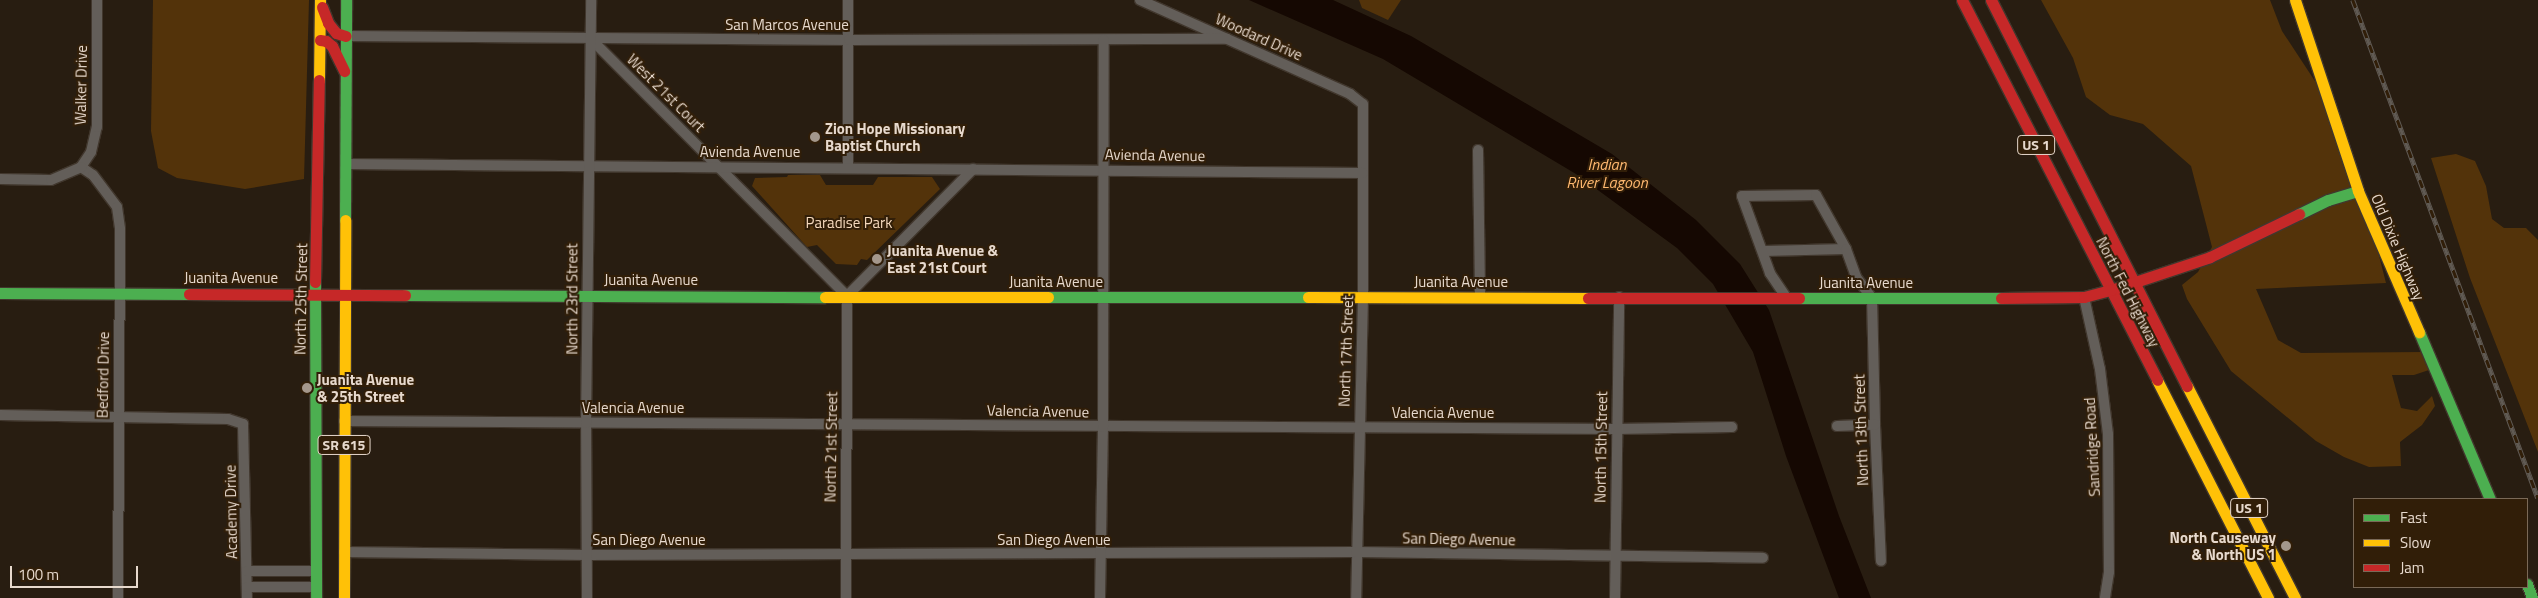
<!DOCTYPE html>
<style>
body{margin:0}
#map{position:relative;width:2538px;height:598px;overflow:hidden;background:#281d11;font-family:"Titillium Web",sans-serif}
div>[style]{position:absolute}
.green>*{inset:0;background:#53330a}
.water>*{inset:0;background:#150802}
.roads{filter:drop-shadow(1px 0 #41372d) drop-shadow(-1px 0 #41372d) drop-shadow(0 1px #41372d) drop-shadow(0 -1px #41372d)}
.street>*{height:10px;margin:-5px;padding:0 5px;transform-origin:5px;border-radius:5px;background:#635e59}
.fast>*{height:11px;margin:-5.5px;padding:0 5.5px;transform-origin:5.5px;border-radius:5.5px;background:#4caf50}
.slow>*{height:11px;margin:-5.5px;padding:0 5.5px;transform-origin:5.5px;border-radius:5.5px;background:#ffc107}
.jam>*{height:11px;margin:-5.5px;padding:0 5.5px;transform-origin:5.5px;border-radius:5.5px;background:#c62828}
.rail>*{height:4.5px;margin-top:-2.25px;transform-origin:0;background:repeating-linear-gradient(90deg,#311e08 0 8px,#605a53 0 16px);box-sizing:border-box;border-block:1px solid #605a53}
.dots>*{width:14px;height:14px;translate:-50% -50%;box-sizing:border-box;border:2px solid #311e08;border-radius:50%}
span{translate:-50% -50%;white-space:nowrap;text-align:center;line-height:1.15;-webkit-text-stroke:4px #311e08;paint-order:stroke}
.shield-label span{padding:1px 4px;background:#311e08;border:1px solid;border-radius:4px;-webkit-text-stroke-width:0}
.shield-label{font-size:14px;color:#e7d9cd;font-weight:700}
.street-label{font-size:15px;color:#e7d9cd}
.poi-label{font-size:15px;color:#e7d9cd;font-weight:700}
.left{translate:0 -50%;text-align:left}
.right{translate:-100% -50%;text-align:right}
.park-label{font-size:15px;color:#f5d9bd}
.water-label{font-size:16px;color:#ffb970;font-style:italic}
.legend{position:absolute;left:2353px;top:498px;width:175px;height:90px;box-sizing:border-box;background:#311e08;border:1px solid #7a6957;margin:0;padding:6px 9px;list-style:none;font-size:15px;color:#e7d9cd}
.legend li{display:flex;align-items:center;gap:10px;height:25px}
.legend b{width:25px;border:1px solid #7a6957}
.scale{position:absolute;left:10px;top:566px;width:128px;height:22px;box-sizing:border-box;border:2px solid #e7d9cd;border-top:0;padding-left:6px;font-size:15px;line-height:18px;white-space:nowrap;color:#e7d9cd;-webkit-text-stroke:4px #311e08;paint-order:stroke}
</style>
<div id="map">
<div class="green">
<div style="clip-path:polygon(153px 0,309px 0,304px 179px,245px 189px,177px 178px,158px 168px,151px 131px)"></div>
<div style="clip-path:polygon(1359px 0,1401px 0,1388px 20px,1362px 8px)"></div>
<div style="clip-path:polygon(2041px 0,2270px 0,2282px 31px,2328px 101px,2361px 185px,2386px 283px,2256px 289px,2278px 340px,2301px 353px,2424px 352px,2432px 369px,2414px 375px,2392px 375px,2401px 408px,2417px 411px,2432px 396px,2435px 406px,2422px 425px,2400px 442px,2401px 466px,2369px 467px,2344px 457px,2316px 441px,2231px 371px,2187px 299px,2182px 285px,2198px 272px,2212px 247px,2191px 166px,2143px 124px,2110px 115px,2086px 97px,2073px 58px)"></div>
<div style="clip-path:polygon(2456px 154px,2475px 161px,2486px 186px,2492px 219px,2504px 228px,2526px 228px,2538px 240px,2538px 452px,2470px 278px,2431px 158px)"></div>
<div style="clip-path:polygon(788px 175px,820px 175px,826px 185px,873px 185px,878px 177px,932px 177px,940px 189px,867px 260px,861px 259px,857px 265px,836px 264px,817px 245px,807px 247px,752px 186px,755px 178px,787px 177px)"></div>
</div>
<div class="water">
<div style="clip-path:polygon(1249px 0,1333px 0,1411px 36px,1612px 154px,1696px 220px,1740px 264px,1769px 310px,1839px 516px,1871px 598px,1839px 598px,1786px 456px,1753px 352px,1713px 284px,1677px 248px,1576px 174px,1383px 59px)"></div>
</div>
<div class="roads">
<div class="street">
<div style="left:848px;top:0;width:167px;rotate:90deg"></div>
<div style="left:1140px;top:0;width:230px;rotate:24.1deg"></div>
<div style="left:1350px;top:94px;width:16px;rotate:38deg"></div>
<div style="left:1363px;top:104px;width:193px;rotate:90deg"></div>
<div style="left:1363px;top:297px;width:301px;rotate:91.3deg"></div>
<div style="left:346px;top:36px;width:503px;rotate:0.46deg"></div>
<div style="left:849px;top:40px;width:378px;rotate:-0.2deg"></div>
<div style="left:591px;top:39px;width:363px;rotate:45.1deg"></div>
<div style="left:1478px;top:150px;width:147px;rotate:89.2deg"></div>
<div style="left:347px;top:164px;width:1016px;rotate:0.51deg"></div>
<div style="left:81px;top:167px;width:14px;rotate:34deg"></div>
<div style="left:93px;top:175px;width:40px;rotate:53deg"></div>
<div style="left:117px;top:207px;width:22px;rotate:82deg"></div>
<div style="left:120px;top:229px;width:369px;rotate:90.3deg"></div>
<div style="left:81px;top:167px;width:18px;rotate:-56deg"></div>
<div style="left:91px;top:152px;width:26px;rotate:-77deg"></div>
<div style="left:97px;top:127px;width:127px;rotate:-90deg"></div>
<div style="left:0;top:179px;width:51px;rotate:1.1deg"></div>
<div style="left:51px;top:180px;width:33px;rotate:-23deg"></div>
<div style="left:1764px;top:251px;width:82px;rotate:-1.4deg"></div>
<div style="left:847px;top:296px;width:179px;rotate:-45.2deg"></div>
<div style="left:1786px;top:297px;width:29px;rotate:-124deg"></div>
<div style="left:1770px;top:273px;width:82px;rotate:-110deg"></div>
<div style="left:1742px;top:196px;width:74px;rotate:-0.8deg"></div>
<div style="left:1816px;top:195px;width:62px;rotate:60.9deg"></div>
<div style="left:1846px;top:249px;width:30px;rotate:70deg"></div>
<div style="left:1856px;top:277px;width:26px;rotate:53deg"></div>
<div style="left:1872px;top:298px;width:127px;rotate:88.6deg"></div>
<div style="left:1875px;top:425px;width:136px;rotate:87.5deg"></div>
<div style="left:2084px;top:297px;width:74px;rotate:77.5deg"></div>
<div style="left:2100px;top:369px;width:65px;rotate:83deg"></div>
<div style="left:2108px;top:434px;width:138px;rotate:89.6deg"></div>
<div style="left:2109px;top:572px;width:26px;rotate:99deg"></div>
<div style="left:0;top:415px;width:228px;rotate:1deg"></div>
<div style="left:228px;top:419px;width:16px;rotate:18deg"></div>
<div style="left:243px;top:424px;width:174px;rotate:88.7deg"></div>
<div style="left:344px;top:421px;width:1272px;rotate:0.36deg"></div>
<div style="left:1616px;top:429px;width:116px;rotate:-1deg"></div>
<div style="left:1837px;top:426px;width:38px;rotate:-2deg"></div>
<div style="left:344px;top:552px;width:243px;rotate:0.7deg"></div>
<div style="left:587px;top:555px;width:769px;rotate:-0.22deg"></div>
<div style="left:1356px;top:552px;width:407px;rotate:0.8deg"></div>
<div style="left:247px;top:571px;width:69px"></div>
<div style="left:247px;top:587px;width:69px"></div>
<div style="left:587px;top:598px;width:175px;rotate:-90.3deg"></div>
<div style="left:586px;top:423px;width:423px;rotate:-89.3deg"></div>
<div style="left:846px;top:598px;width:302px;rotate:-89.8deg"></div>
<div style="left:1100px;top:598px;width:171px;rotate:-89deg"></div>
<div style="left:1103px;top:427px;width:387px;rotate:-89.9deg"></div>
<div style="left:1615px;top:598px;width:301px;rotate:-89.2deg"></div>
</div>
<div class="fast">
<div style="left:2299px;top:214px;width:32px;rotate:-26deg"></div>
<div style="left:2328px;top:200px;width:31px;rotate:-17deg"></div>
<div style="left:345px;top:220px;width:220px;rotate:-89.7deg"></div>
<div style="left:315px;top:282px;width:316px;rotate:89.8deg"></div>
<div style="left:0;top:293px;width:189px;rotate:0.3deg"></div>
<div style="left:405px;top:295px;width:420px;rotate:0.3deg"></div>
<div style="left:1048px;top:297px;width:260px"></div>
<div style="left:1799px;top:298px;width:202px"></div>
<div style="left:2419px;top:332px;width:181px;rotate:67deg"></div>
<div style="left:2527px;top:584px;width:15px;rotate:70deg"></div>
</div>
<div class="slow">
<div style="left:2295px;top:0;width:201px;rotate:71.7deg"></div>
<div style="left:2358px;top:191px;width:154px;rotate:66.6deg"></div>
<div style="left:319px;top:80px;width:80px;rotate:-89.3deg"></div>
<div style="left:825px;top:297px;width:223px"></div>
<div style="left:1308px;top:297px;width:280px;rotate:0.2deg"></div>
<div style="left:2157px;top:380px;width:245px;rotate:63deg"></div>
<div style="left:2187px;top:386px;width:238px;rotate:63deg"></div>
<div style="left:344px;top:598px;width:378px;rotate:-89.8deg"></div>
</div>
<div class="jam">
<div style="left:1962px;top:0;width:427px;rotate:62.8deg"></div>
<div style="left:1991px;top:0;width:433px;rotate:63.1deg"></div>
<div style="left:322px;top:7px;width:17px;rotate:69deg"></div>
<div style="left:328px;top:23px;width:13px;rotate:51deg"></div>
<div style="left:336px;top:33px;width:10px;rotate:17deg"></div>
<div style="left:320px;top:40px;width:6px;rotate:9deg"></div>
<div style="left:326px;top:41px;width:8px;rotate:40deg"></div>
<div style="left:332px;top:46px;width:28px;rotate:64deg"></div>
<div style="left:315px;top:282px;width:202px;rotate:-88.9deg"></div>
<div style="left:2111px;top:290px;width:104px;rotate:-18.4deg"></div>
<div style="left:2210px;top:257px;width:99px;rotate:-25.8deg"></div>
<div style="left:189px;top:294px;width:216px;rotate:0.3deg"></div>
<div style="left:1588px;top:298px;width:211px"></div>
<div style="left:2001px;top:298px;width:83px;rotate:-0.7deg"></div>
<div style="left:2084px;top:297px;width:28px;rotate:-15deg"></div>
</div>
</div>
<div class="rail">
<div style="left:2353px;top:0;width:531px;rotate:69.62deg"></div>
</div>
<div class="dots">
<div style="left:815px;top:137px;background:#a4978b"></div>
<div style="left:877px;top:259px;background:#a4978b"></div>
<div style="left:307px;top:388px;background:#a4978b"></div>
<div style="left:2286px;top:546px;background:#a4978b"></div>
</div>
<div class="shield-label">
<span style="left:2036px;top:145px">US 1</span>
<span style="left:344px;top:445px">SR 615</span>
<span style="left:2249px;top:508px">US 1</span>
</div>
<div class="street-label">
<span style="left:787px;top:25px">San Marcos Avenue</span>
<span style="left:1259px;top:37px;rotate:24deg">Woodard Drive</span>
<span style="left:81px;top:85px;rotate:-89deg">Walker Drive</span>
<span style="left:666px;top:93px;rotate:45deg">West 21st Court</span>
<span style="left:750px;top:152px">Avienda Avenue</span>
<span style="left:1155px;top:155px;rotate:1deg">Avienda Avenue</span>
<span style="left:2398px;top:247px;rotate:67deg">Old Dixie Highway</span>
<span style="left:231px;top:278px">Juanita Avenue</span>
<span style="left:651px;top:280px">Juanita Avenue</span>
<span style="left:1056px;top:282px">Juanita Avenue</span>
<span style="left:1461px;top:282px">Juanita Avenue</span>
<span style="left:1866px;top:283px">Juanita Avenue</span>
<span style="left:2128px;top:292px;rotate:63deg">North Fed Highway</span>
<span style="left:301px;top:299px;rotate:-89deg">North 25th Street</span>
<span style="left:572px;top:299px;rotate:-90deg">North 23rd Street</span>
<span style="left:1346px;top:351px;rotate:-88deg">North 17th Street</span>
<span style="left:103px;top:375px;rotate:-89deg">Bedford Drive</span>
<span style="left:633px;top:408px">Valencia Avenue</span>
<span style="left:1038px;top:411px;rotate:1deg">Valencia Avenue</span>
<span style="left:1443px;top:413px">Valencia Avenue</span>
<span style="left:1861px;top:430px;rotate:-92deg">North 13th Street</span>
<span style="left:831px;top:447px;rotate:-89deg">North 21st Street</span>
<span style="left:1601px;top:447px;rotate:-89deg">North 15th Street</span>
<span style="left:2092px;top:447px;rotate:-93deg">Sandridge Road</span>
<span style="left:231px;top:512px;rotate:-91deg">Academy Drive</span>
<span style="left:1459px;top:539px;rotate:1deg">San Diego Avenue</span>
<span style="left:649px;top:540px">San Diego Avenue</span>
<span style="left:1054px;top:540px">San Diego Avenue</span>
</div>
<div class="poi-label">
<span class="left" style="left:825px;top:137px">Zion Hope Missionary<br>Baptist Church</span>
<span class="left" style="left:887px;top:259px">Juanita Avenue &amp;<br>East 21st Court</span>
<span class="left" style="left:317px;top:388px">Juanita Avenue<br>&amp; 25th Street</span>
<span class="right" style="left:2276px;top:546px">North Causeway<br>&amp; North US 1</span>
</div>
<div class="park-label">
<span style="left:849px;top:223px">Paradise Park</span>
</div>
<div class="water-label">
<span style="left:1607px;top:173px">Indian<br>River Lagoon</span>
</div>
<ul class="legend">
<li><b style="height:6px;background:#4caf50"></b>Fast</li>
<li><b style="height:6px;background:#ffc107"></b>Slow</li>
<li><b style="height:6px;background:#c62828"></b>Jam</li>
</ul>
<div class="scale">100 m</div>
</div>
